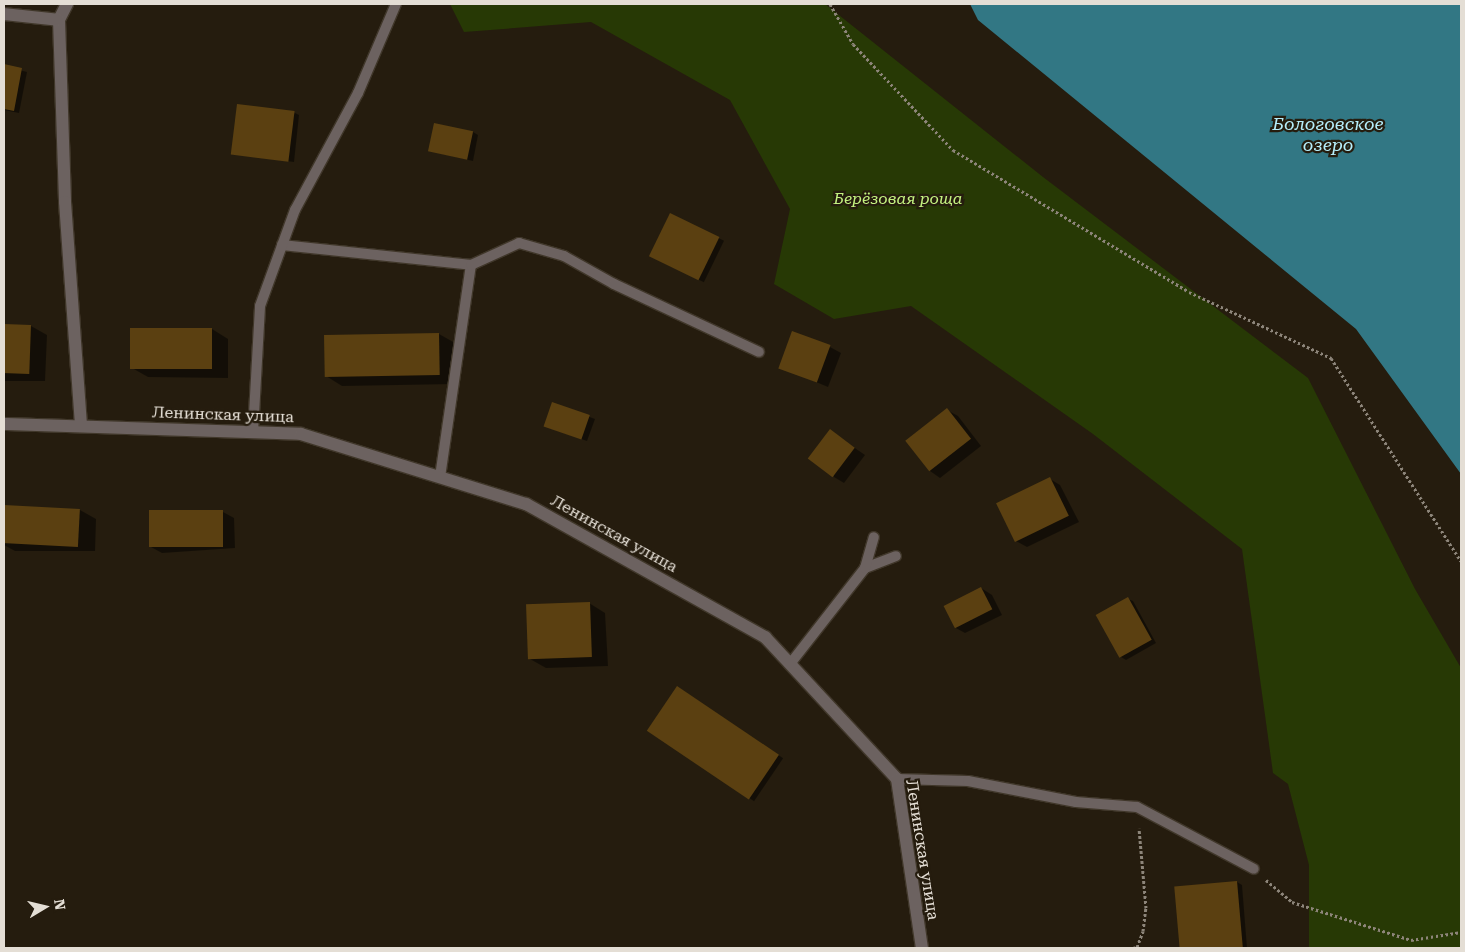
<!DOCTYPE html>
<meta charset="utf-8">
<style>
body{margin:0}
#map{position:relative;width:1465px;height:952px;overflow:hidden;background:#251c0e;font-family:"Roboto Serif",serif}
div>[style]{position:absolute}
.green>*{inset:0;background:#273905}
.water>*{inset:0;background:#327784}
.shadow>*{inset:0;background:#0007;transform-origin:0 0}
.building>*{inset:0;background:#5b4011;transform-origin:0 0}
.path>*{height:3px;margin-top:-1.5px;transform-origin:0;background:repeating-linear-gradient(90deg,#8d857a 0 2.5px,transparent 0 5px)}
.roads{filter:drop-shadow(1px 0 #40372a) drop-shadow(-1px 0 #40372a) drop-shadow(0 1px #40372a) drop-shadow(0 -1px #40372a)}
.lane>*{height:10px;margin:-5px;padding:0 5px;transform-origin:5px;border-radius:5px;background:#6c6260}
.street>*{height:12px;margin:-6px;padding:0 6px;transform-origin:6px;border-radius:6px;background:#6c6260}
span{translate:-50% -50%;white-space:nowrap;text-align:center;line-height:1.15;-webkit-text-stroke:4.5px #251c0e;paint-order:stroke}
.park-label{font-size:16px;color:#c4f281;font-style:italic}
.street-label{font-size:16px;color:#e4ded5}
.water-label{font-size:18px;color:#b5edfa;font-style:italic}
.frame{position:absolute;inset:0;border:5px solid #e4ded5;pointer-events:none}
.north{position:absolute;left:20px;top:882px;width:50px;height:50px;-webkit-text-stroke:4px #251c0e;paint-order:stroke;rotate:81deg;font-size:14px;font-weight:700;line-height:20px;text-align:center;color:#e4ded5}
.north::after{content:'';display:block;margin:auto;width:18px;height:22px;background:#e4ded5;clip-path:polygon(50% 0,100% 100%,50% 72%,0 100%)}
</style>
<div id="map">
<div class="green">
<div style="clip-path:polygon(450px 4px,825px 4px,1043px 177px,1308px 378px,1415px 589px,1461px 668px,1461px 948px,1309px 948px,1309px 865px,1288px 784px,1273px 773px,1242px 549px,1093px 434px,911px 306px,834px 319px,774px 284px,790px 209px,730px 100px,591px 22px,464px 32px)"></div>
</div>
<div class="water">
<div style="clip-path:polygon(970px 4px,1461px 4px,1461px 474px,1356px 329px,978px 20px)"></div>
</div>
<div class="shadow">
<div style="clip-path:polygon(4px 66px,27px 72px,19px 113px,4px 110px)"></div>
<div style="clip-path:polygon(295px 113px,299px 115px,294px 162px,232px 154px)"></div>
<div style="clip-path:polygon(473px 132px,478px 135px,473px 161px,430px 151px)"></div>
<div style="left:671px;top:215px;width:59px;height:46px;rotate:26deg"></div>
<div style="clip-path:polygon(4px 326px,31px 326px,47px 335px,45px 381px,4px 381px)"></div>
<div style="clip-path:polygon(212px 329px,228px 339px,228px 378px,148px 377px,132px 368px)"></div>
<div style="clip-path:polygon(439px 334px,455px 343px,455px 384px,342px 386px,326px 376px)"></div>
<div style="clip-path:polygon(830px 347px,841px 353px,828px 387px,780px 367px)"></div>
<div style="clip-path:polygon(552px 403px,595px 419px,587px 441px,550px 428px)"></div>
<div style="clip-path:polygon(947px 410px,958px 416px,981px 446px,940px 478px,930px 471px)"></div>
<div style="clip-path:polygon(830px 431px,865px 455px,844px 483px,834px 477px)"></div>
<div style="clip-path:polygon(1050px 479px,1060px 485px,1079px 522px,1027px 547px,1016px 541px)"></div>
<div style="clip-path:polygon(4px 506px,80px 510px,96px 519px,95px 551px,15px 551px,4px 545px)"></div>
<div style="clip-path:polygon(223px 512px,234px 518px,235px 548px,162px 553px,151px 547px)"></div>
<div style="clip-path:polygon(981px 588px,992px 595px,1002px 615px,965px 633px,954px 627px)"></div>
<div style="clip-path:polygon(1128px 599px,1133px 601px,1156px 643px,1126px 660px,1121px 657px)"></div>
<div style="clip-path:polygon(589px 603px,605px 613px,608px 666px,546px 668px,530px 659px)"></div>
<div style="left:682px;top:690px;width:122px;height:52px;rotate:34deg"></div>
<div style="clip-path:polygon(1237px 882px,1242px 885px,1247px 948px,1181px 948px,1175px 887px)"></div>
</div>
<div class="building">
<div style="clip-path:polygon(4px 64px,22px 68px,14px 111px,4px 109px)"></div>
<div style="left:237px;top:104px;width:58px;height:51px;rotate:7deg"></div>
<div style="left:434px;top:123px;width:40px;height:29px;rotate:12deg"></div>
<div style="left:670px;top:213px;width:55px;height:48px;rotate:26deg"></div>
<div style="left:4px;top:324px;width:27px;height:49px;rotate:2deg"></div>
<div style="left:130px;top:328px;width:82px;height:41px"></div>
<div style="left:792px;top:331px;width:41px;height:40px;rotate:20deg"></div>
<div style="left:439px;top:333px;width:42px;height:115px;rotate:89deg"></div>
<div style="left:552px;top:402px;width:40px;height:26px;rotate:19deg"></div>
<div style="left:947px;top:408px;width:39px;height:53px;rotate:52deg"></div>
<div style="left:830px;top:429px;width:31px;height:37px;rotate:37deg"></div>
<div style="left:1050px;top:477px;width:43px;height:60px;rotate:64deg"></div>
<div style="left:4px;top:505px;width:76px;height:38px;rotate:3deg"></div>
<div style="left:149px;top:510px;width:74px;height:37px"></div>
<div style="left:981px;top:587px;width:25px;height:42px;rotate:63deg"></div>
<div style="left:1128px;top:597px;width:49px;height:37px;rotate:61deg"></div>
<div style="left:590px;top:602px;width:55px;height:64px;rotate:88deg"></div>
<div style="left:677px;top:686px;width:123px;height:54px;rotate:34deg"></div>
<div style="left:1237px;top:881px;width:67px;height:63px;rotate:85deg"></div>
</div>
<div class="path">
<div style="left:830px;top:4px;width:46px;rotate:60.1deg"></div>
<div style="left:853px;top:44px;width:146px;rotate:46.7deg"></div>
<div style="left:953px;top:150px;width:275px;rotate:31deg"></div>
<div style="left:1189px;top:292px;width:157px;rotate:24.9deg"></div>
<div style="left:1331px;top:358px;width:241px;rotate:57.4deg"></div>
<div style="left:1266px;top:880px;width:34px;rotate:40deg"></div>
<div style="left:1292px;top:902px;width:125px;rotate:17.7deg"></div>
<div style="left:1411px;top:940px;width:51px;rotate:-9.1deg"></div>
<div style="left:1133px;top:948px;width:4px;rotate:-14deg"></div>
<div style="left:1137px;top:947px;width:17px;rotate:-69deg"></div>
<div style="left:1143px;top:931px;width:23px;rotate:-83deg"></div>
<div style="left:1146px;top:908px;width:80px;rotate:-95deg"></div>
</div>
<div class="roads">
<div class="lane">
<div style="left:282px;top:245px;width:190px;rotate:6deg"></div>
<div style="left:253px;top:432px;width:126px;rotate:-86.8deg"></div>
<div style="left:260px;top:306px;width:102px;rotate:-70deg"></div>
<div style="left:295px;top:210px;width:133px;rotate:-61.7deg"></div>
<div style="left:358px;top:93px;width:97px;rotate:-66.9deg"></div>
<div style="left:440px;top:477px;width:214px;rotate:-81.7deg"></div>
<div style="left:471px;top:265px;width:53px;rotate:-24.6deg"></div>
<div style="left:519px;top:243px;width:47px;rotate:16.1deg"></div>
<div style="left:564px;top:256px;width:57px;rotate:29.2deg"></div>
<div style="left:614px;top:284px;width:160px;rotate:25.1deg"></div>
<div style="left:865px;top:568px;width:33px;rotate:-21deg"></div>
<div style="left:790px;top:664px;width:122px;rotate:-52deg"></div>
<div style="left:865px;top:568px;width:32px;rotate:-74deg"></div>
<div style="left:897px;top:779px;width:71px;rotate:1.6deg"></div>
<div style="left:968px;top:781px;width:110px;rotate:11deg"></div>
<div style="left:1076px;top:802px;width:61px;rotate:4.7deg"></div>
<div style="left:1137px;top:807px;width:132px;rotate:27.9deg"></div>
</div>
<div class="street">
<div style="left:67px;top:4px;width:18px;rotate:117deg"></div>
<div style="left:59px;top:20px;width:182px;rotate:88.1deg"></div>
<div style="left:65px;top:202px;width:224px;rotate:85.9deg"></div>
<div style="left:4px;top:14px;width:55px;rotate:6.2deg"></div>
<div style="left:4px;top:424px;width:297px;rotate:1.9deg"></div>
<div style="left:301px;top:434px;width:236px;rotate:17.3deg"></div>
<div style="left:526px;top:504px;width:274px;rotate:29.1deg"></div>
<div style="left:765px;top:637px;width:194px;rotate:47.1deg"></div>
<div style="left:897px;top:779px;width:171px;rotate:81.6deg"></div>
</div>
</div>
<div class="park-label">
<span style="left:898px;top:199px">Берёзовая роща</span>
</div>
<div class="street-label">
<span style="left:223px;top:415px;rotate:2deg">Ленинская улица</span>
<span style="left:614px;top:534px;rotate:29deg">Ленинская улица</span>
<span style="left:922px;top:850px;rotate:81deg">Ленинская улица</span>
</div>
<div class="water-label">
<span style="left:1328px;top:135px">Бологовское<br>озеро</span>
</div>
<div class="frame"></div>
<div class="north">N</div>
</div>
